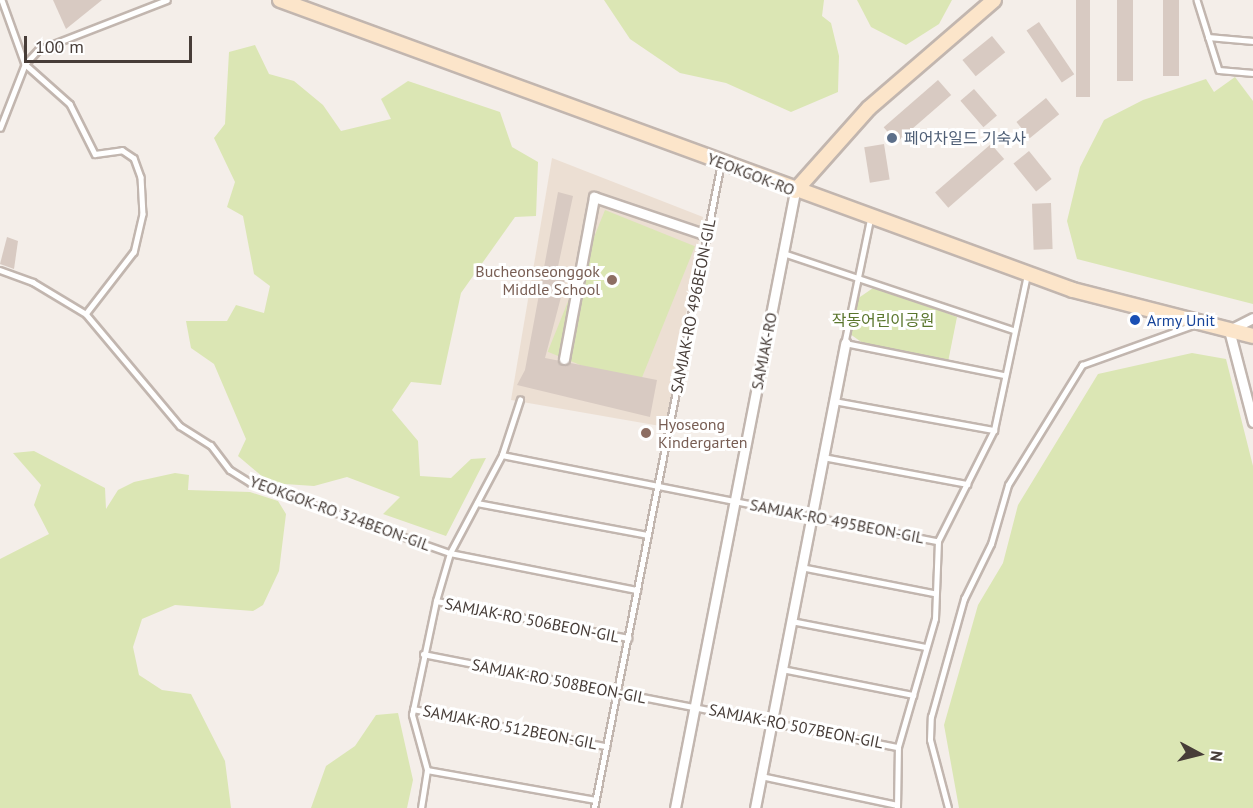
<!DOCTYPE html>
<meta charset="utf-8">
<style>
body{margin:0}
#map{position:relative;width:1253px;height:808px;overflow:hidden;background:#f4eee9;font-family:"PT Sans","Noto Sans KR",sans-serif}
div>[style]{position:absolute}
.education>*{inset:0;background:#ecdfd3}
.green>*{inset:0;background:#dbe6b4;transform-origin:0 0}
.building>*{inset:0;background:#d8cac2;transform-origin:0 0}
.roads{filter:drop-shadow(2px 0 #c2b6af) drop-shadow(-2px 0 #c2b6af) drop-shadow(0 2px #c2b6af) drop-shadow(0 -2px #c2b6af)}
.lane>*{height:4.5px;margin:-2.25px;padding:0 2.25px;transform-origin:2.25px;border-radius:2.25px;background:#fff}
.street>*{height:9px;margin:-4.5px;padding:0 4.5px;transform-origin:4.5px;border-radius:4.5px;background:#fff}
.secondary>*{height:14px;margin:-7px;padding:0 7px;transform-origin:7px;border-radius:7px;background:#fce5ca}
.dots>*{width:16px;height:16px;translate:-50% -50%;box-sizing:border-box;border:3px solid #fff;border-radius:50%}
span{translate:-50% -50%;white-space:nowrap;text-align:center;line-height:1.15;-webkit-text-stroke:6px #fff;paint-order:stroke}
.service-label{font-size:16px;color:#4e5e75}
.left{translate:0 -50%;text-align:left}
.street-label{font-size:16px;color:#473d38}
.education-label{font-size:16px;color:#785e54}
.right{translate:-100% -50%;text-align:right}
.park-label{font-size:16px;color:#5a762d}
.transit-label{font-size:16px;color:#164399}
.north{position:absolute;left:1169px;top:724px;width:60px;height:60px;-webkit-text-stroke:4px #fff;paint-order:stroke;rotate:97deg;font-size:16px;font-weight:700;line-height:24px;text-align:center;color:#473d38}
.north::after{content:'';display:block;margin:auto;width:21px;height:27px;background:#473d38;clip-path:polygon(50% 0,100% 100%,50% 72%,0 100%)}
.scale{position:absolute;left:24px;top:36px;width:168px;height:27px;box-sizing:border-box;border:3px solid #473d38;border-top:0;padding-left:8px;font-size:18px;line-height:21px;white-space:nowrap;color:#473d38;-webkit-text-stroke:4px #fff;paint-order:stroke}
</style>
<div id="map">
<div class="education">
<div style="clip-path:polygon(552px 158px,703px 217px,666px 427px,511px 400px)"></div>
</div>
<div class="green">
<div style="clip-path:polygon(604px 0,824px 0,822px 16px,831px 23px,839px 56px,838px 92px,791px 112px,726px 83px,680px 73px,630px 39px)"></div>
<div style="clip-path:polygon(857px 0,952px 0,939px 24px,906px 45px,871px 27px)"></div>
<div style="clip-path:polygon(255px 45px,269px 74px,294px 81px,323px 105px,341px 131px,391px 119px,381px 99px,408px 81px,500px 112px,512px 147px,538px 162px,536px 216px,515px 217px,461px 293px,441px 385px,411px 382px,392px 410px,418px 441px,420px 476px,451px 478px,471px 459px,486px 458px,446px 536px,383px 514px,400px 497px,347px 477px,314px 486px,270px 483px,238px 456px,246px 439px,214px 364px,191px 348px,186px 321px,227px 321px,236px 305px,264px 313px,270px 286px,254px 274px,243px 216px,227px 207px,235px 182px,214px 138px,225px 124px,229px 52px)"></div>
<div style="clip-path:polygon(1235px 77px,1253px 101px,1253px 304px,1077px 259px,1067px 221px,1080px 167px,1104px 120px,1143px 100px,1206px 79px,1214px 92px)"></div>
<div style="left:605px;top:210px;width:97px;height:153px;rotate:22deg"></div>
<div style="clip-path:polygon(876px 286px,957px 317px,948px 362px,867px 346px,850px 334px,857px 299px)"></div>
<div style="clip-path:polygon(1192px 353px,1226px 359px,1253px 466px,1253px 808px,959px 808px,944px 725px,978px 605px,1003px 563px,1018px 505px,1098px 374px)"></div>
<div style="clip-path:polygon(34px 451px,105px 488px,106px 509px,118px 490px,134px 482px,175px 473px,189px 475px,188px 490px,250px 492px,278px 501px,286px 514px,279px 571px,263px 605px,253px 611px,175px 605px,142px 619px,133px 647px,139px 675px,162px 690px,191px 694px,225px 761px,231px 808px,0 808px,0 559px,49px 534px,34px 505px,41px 485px,13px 453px)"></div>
<div style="clip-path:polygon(398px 713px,413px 780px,407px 808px,311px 808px,326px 766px,355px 746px,376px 715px)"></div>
</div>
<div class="building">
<div style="clip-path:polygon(53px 0,102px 0,66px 29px)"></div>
<div style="left:1076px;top:0;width:14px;height:97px"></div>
<div style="left:1117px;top:0;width:16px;height:81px"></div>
<div style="left:1163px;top:0;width:16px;height:76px"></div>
<div style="left:1039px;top:22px;width:63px;height:15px;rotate:56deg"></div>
<div style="left:992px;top:36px;width:21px;height:38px;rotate:51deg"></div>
<div style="left:938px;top:80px;width:20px;height:72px;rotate:49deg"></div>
<div style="left:974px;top:89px;width:35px;height:18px;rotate:49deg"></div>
<div style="left:1046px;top:98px;width:21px;height:38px;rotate:51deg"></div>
<div style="left:884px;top:144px;width:36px;height:20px;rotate:81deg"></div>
<div style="left:991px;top:144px;width:20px;height:74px;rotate:49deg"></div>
<div style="left:1029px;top:151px;width:36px;height:20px;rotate:51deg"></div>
<div style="clip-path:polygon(558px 192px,573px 196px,556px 276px,566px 278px,545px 358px,657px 380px,650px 417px,517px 385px,525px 370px)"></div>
<div style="left:1051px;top:203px;width:46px;height:19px;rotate:88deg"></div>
<div style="clip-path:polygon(7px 237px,18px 241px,14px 269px,0 264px)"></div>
</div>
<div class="roads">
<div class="lane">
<div style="left:2px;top:0;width:68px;rotate:70.2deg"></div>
<div style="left:25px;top:64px;width:60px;rotate:41.6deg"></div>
<div style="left:70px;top:104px;width:56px;rotate:63.4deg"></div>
<div style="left:95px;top:154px;width:27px;rotate:-8deg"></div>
<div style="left:122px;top:150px;width:14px;rotate:34deg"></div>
<div style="left:134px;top:158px;width:20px;rotate:70deg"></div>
<div style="left:141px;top:177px;width:37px;rotate:87deg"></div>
<div style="left:143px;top:214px;width:39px;rotate:103deg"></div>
<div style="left:134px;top:252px;width:78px;rotate:127.7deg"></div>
<div style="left:86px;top:314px;width:146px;rotate:50deg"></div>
<div style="left:180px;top:426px;width:36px;rotate:32deg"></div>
<div style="left:211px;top:445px;width:31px;rotate:53deg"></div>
<div style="left:230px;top:470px;width:25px;rotate:32deg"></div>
<div style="left:251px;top:483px;width:211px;rotate:19.4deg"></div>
<div style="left:450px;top:553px;width:191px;rotate:11.2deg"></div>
<div style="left:1197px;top:0;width:73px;rotate:72.6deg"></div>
<div style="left:1219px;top:70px;width:34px;rotate:5deg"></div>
<div style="left:1208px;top:37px;width:45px;rotate:5.1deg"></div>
<div style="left:0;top:128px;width:69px;rotate:-68.7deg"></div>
<div style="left:25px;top:64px;width:19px;rotate:-47deg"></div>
<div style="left:38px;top:50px;width:138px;rotate:-21.2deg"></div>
<div style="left:871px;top:217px;width:129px;rotate:101.7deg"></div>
<div style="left:845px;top:343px;width:162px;rotate:11.4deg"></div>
<div style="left:783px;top:253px;width:243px;rotate:18.5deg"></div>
<div style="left:0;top:270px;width:35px;rotate:20deg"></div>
<div style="left:33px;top:282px;width:62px;rotate:31.1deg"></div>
<div style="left:834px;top:401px;width:163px;rotate:10.3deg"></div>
<div style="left:502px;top:455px;width:444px;rotate:11.2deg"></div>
<div style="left:823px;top:457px;width:147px;rotate:10.6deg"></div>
<div style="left:477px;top:503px;width:174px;rotate:10.6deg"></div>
<div style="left:801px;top:567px;width:135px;rotate:11.1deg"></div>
<div style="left:436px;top:601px;width:196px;rotate:10.9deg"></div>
<div style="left:791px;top:621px;width:137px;rotate:10.9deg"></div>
<div style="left:423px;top:654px;width:484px;rotate:11.1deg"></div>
<div style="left:782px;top:669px;width:134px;rotate:11.2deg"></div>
<div style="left:413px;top:709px;width:197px;rotate:10.9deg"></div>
<div style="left:427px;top:770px;width:171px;rotate:10.1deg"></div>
<div style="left:761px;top:776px;width:139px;rotate:12deg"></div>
<div style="left:421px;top:808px;width:38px;rotate:-81deg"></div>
<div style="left:427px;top:770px;width:57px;rotate:-105.3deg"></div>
<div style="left:412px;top:715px;width:116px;rotate:-78.1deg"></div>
<div style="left:436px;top:601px;width:50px;rotate:-73.7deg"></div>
<div style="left:450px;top:553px;width:111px;rotate:-62deg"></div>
<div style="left:502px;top:455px;width:58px;rotate:-71.9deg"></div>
<div style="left:594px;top:808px;width:657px;rotate:-78.86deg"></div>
<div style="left:897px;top:808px;width:61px;rotate:-89.1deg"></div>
<div style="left:898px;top:747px;width:133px;rotate:-73.9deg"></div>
<div style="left:935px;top:619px;width:78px;rotate:-87.8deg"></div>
<div style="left:938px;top:541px;width:124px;rotate:-63.2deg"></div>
<div style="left:994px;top:430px;width:158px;rotate:-78deg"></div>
<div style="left:948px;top:808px;width:70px;rotate:-104.8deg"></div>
<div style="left:930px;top:740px;width:23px;rotate:-88deg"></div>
<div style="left:931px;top:717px;width:123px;rotate:-74.4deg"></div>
<div style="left:964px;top:599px;width:61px;rotate:-63.9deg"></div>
<div style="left:991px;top:544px;width:61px;rotate:-73.9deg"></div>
<div style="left:1008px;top:485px;width:141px;rotate:-58.3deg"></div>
<div style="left:1082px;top:365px;width:118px;rotate:-19.8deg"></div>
</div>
<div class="street">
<div style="left:1253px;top:318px;width:27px;rotate:153deg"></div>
<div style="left:1229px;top:330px;width:95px;rotate:75.4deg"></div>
<div style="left:564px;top:359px;width:165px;rotate:-79.5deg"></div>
<div style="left:594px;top:197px;width:119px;rotate:18.6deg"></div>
<div style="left:675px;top:808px;width:629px;rotate:-78.99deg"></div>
<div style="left:755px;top:808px;width:474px;rotate:-79deg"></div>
</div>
<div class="secondary">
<div style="left:280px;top:0;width:844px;rotate:20.09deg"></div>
<div style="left:1073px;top:290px;width:186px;rotate:14.3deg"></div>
<div style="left:795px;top:191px;width:111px;rotate:-48.3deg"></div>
<div style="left:869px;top:108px;width:165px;rotate:-40.8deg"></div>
</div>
</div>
<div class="dots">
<div style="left:892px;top:138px;background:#5c6f8a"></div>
<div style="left:612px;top:280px;background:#8d6e63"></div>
<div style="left:1135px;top:320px;background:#1a4fb4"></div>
<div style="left:646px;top:433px;background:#8d6e63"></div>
</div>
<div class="service-label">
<span class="left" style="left:904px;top:138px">페어차일드 기숙사</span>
</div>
<div class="street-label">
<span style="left:751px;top:174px;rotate:21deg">YEOKGOK-RO</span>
<span style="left:693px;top:306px;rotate:-79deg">SAMJAK-RO 496BEON-GIL</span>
<span style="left:764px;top:351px;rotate:-79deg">SAMJAK-RO</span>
<span style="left:340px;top:513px;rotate:20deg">YEOKGOK-RO 324BEON-GIL</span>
<span style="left:837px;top:521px;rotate:11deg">SAMJAK-RO 495BEON-GIL</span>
<span style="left:532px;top:620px;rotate:11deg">SAMJAK-RO 506BEON-GIL</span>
<span style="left:559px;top:681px;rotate:11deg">SAMJAK-RO 508BEON-GIL</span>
<span style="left:796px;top:726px;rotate:11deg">SAMJAK-RO 507BEON-GIL</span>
<span style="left:510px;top:727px;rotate:11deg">SAMJAK-RO 512BEON-GIL</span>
</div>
<div class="education-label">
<span class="right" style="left:600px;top:280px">Bucheonseonggok<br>Middle School</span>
<span class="left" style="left:658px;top:433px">Hyoseong<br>Kindergarten</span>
</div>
<div class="park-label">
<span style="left:883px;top:320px">작동어린이공원</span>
</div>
<div class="transit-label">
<span class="left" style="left:1147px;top:320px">Army Unit</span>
</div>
<div class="north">N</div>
<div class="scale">100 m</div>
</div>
